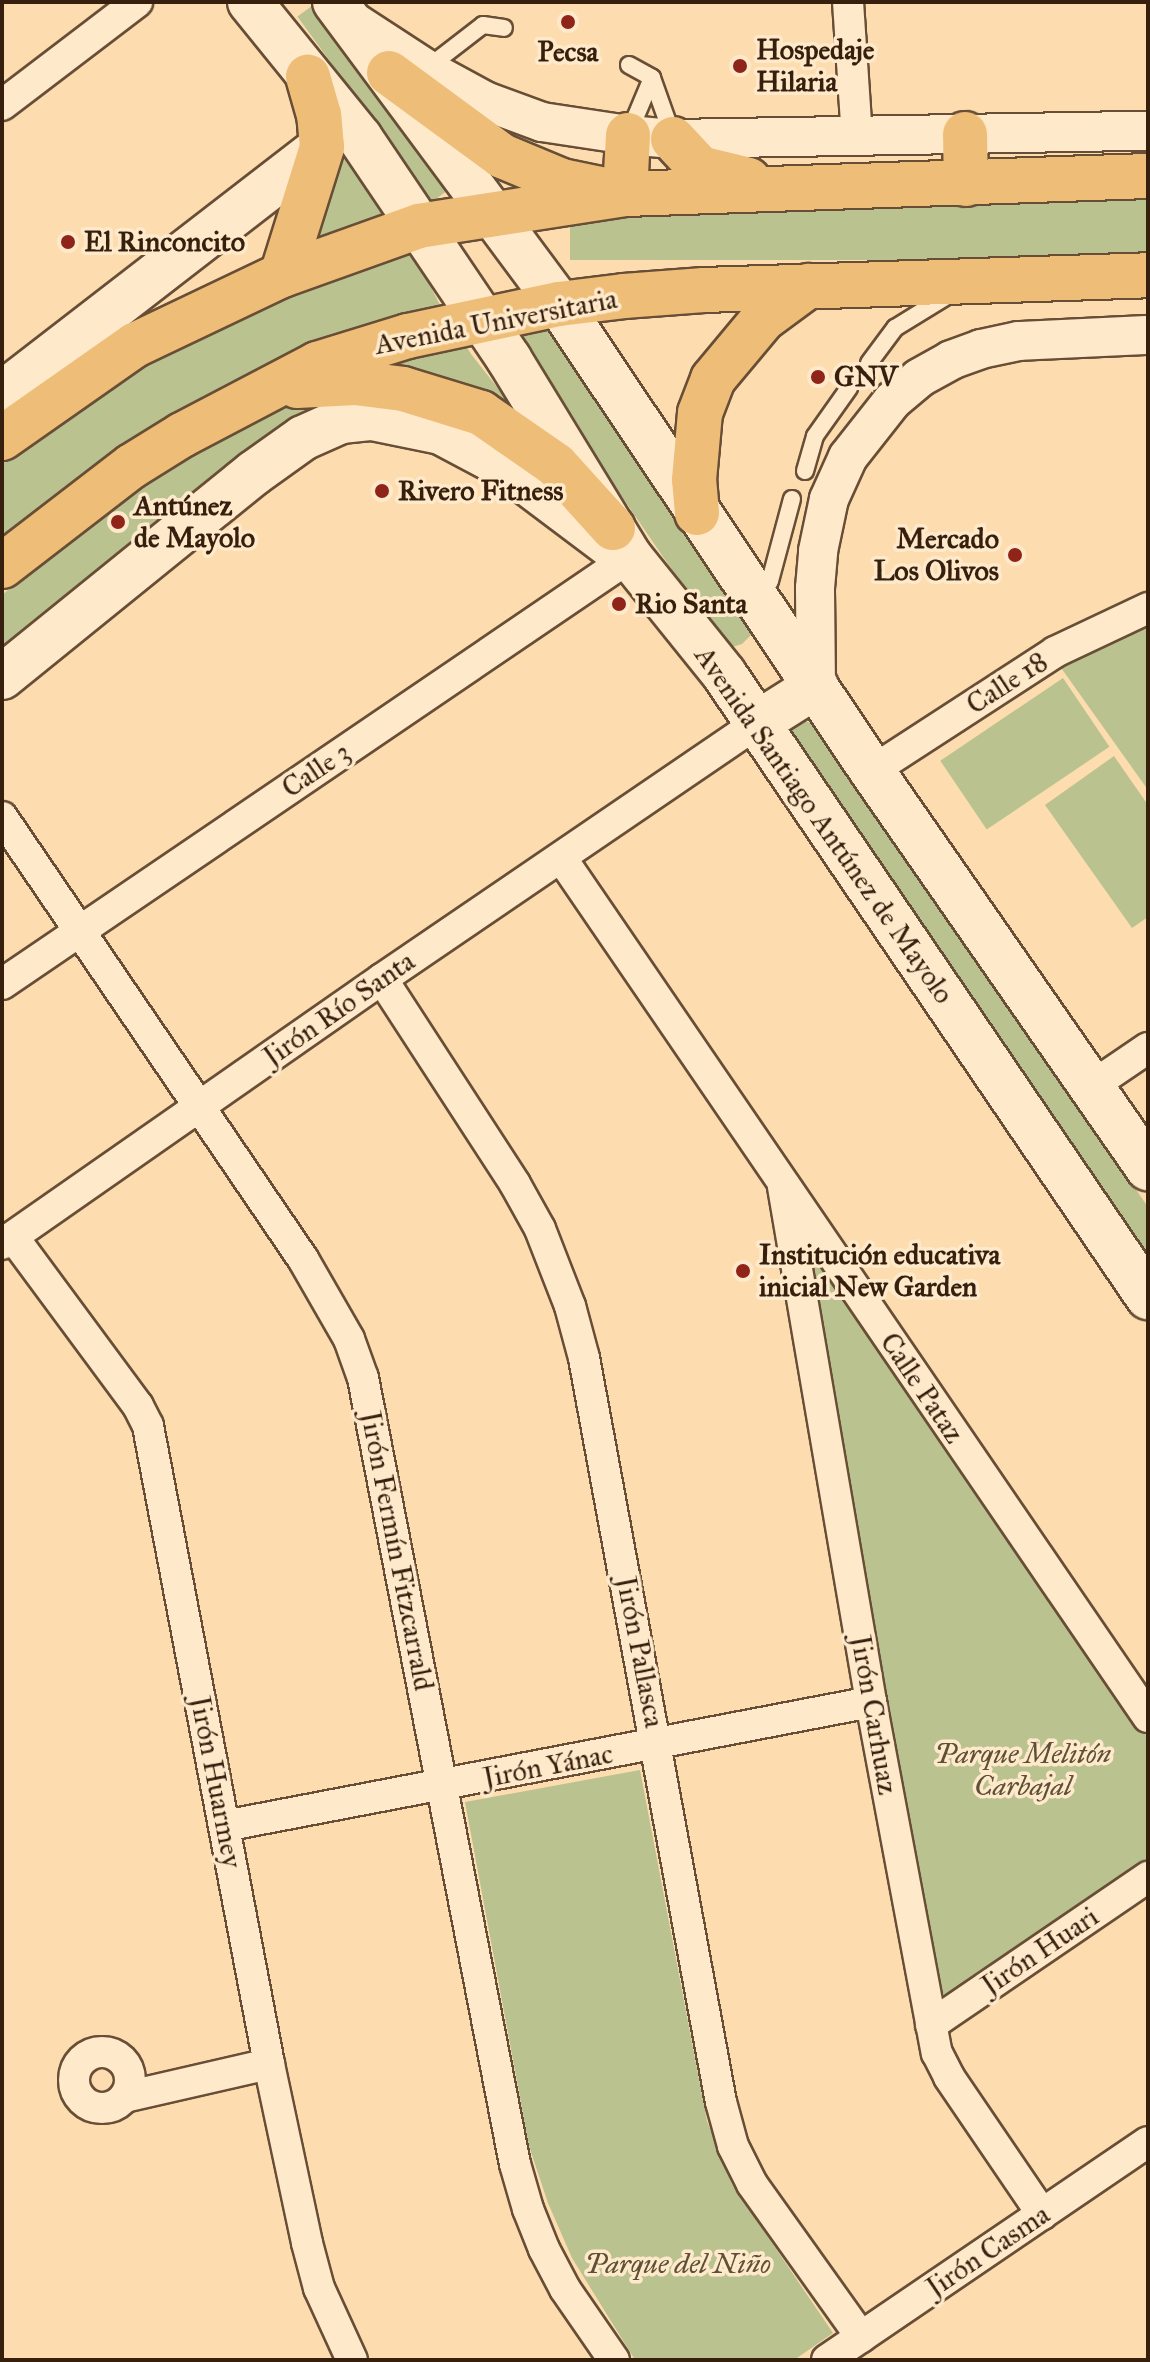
<!DOCTYPE html>
<meta charset="utf-8">
<style>
body{margin:0}
#map{position:relative;width:1150px;height:2362px;overflow:hidden;background:#fdddaf;font-family:"IM FELL Great Primer",serif}
div>[style]{position:absolute}
.green>*{inset:0;background:#bac28f;transform-origin:0 0}
.roads{filter:drop-shadow(2px 0 #684e36) drop-shadow(-2px 0 #684e36) drop-shadow(0 2px #684e36) drop-shadow(0 -2px #684e36)}
.service>*{height:16px;margin:-8px;padding:0 8px;transform-origin:8px;border-radius:8px;background:#fee9cb}
.minor>*{height:30px;margin:-15px;padding:0 15px;transform-origin:15px;border-radius:15px;background:#fee9cb}
.minor>.ring{margin:-15px;padding:0;box-sizing:content-box;background:none;border:30px solid #fee9cb;border-radius:50%}
.tertiary>*{height:38px;margin:-19px;padding:0 19px;transform-origin:19px;border-radius:19px;background:#fee9cb}
.secondary>*{height:44px;margin:-22px;padding:0 22px;transform-origin:22px;border-radius:22px;background:#fee9cb}
.primary>*{height:44px;margin:-22px;padding:0 22px;transform-origin:22px;border-radius:22px;background:#eebe78}
.dots>*{width:22px;height:22px;translate:-50% -50%;box-sizing:border-box;border:4px solid #fee9cb;border-radius:50%}
span{translate:-50% -50%;white-space:nowrap;text-align:center;line-height:1.15;-webkit-text-stroke:7px #fee9cb;paint-order:stroke}
.poi-label{font-size:28px;color:#371f0e;font-weight:700}
.left{translate:0 -50%;text-align:left}
.right{translate:-100% -50%;text-align:right}
.street-label{font-size:28px;color:#371f0e}
.park-label{font-size:28px;color:#5e5035;font-style:italic}
.frame{position:absolute;inset:0;border:4px solid #371f0e;pointer-events:none}
</style>
<div id="map">
<div class="green">
<div style="left:316px;top:3px;width:229px;height:23px;rotate:54deg"></div>
<div style="clip-path:polygon(346px 146px,399px 214px,312px 243px,331px 160px)"></div>
<div style="left:1148px;top:191px;width:69px;height:578px;rotate:90deg"></div>
<div style="clip-path:polygon(409px 244px,441px 307px,2px 549px,2px 463px,135px 360px)"></div>
<div style="clip-path:polygon(547px 319px,752px 624px,751px 635px,742px 644px,726px 649px,506px 327px)"></div>
<div style="clip-path:polygon(462px 339px,471px 354px,540px 442px,355px 368px)"></div>
<div style="clip-path:polygon(287px 400px,376px 410px,2px 656px,2px 595px,106px 509px,239px 422px)"></div>
<div style="clip-path:polygon(1148px 622px,1148px 790px,1059px 665px)"></div>
<div style="left:1063px;top:678px;width:83px;height:148px;rotate:56deg"></div>
<div style="clip-path:polygon(802px 720px,817px 725px,1148px 1207px,1148px 1266px,789px 742px,791px 728px)"></div>
<div style="clip-path:polygon(1114px 756px,1148px 805px,1148px 917px,1132px 928px,1045px 805px)"></div>
<div style="clip-path:polygon(810px 1261px,825px 1268px,1148px 1730px,1148px 1864px,953px 1995px,937px 1993px,804px 1272px)"></div>
<div style="clip-path:polygon(640px 1770px,707px 2121px,732px 2184px,833px 2333px,794px 2360px,635px 2360px,572px 2258px,548px 2203px,529px 2146px,465px 1802px)"></div>
</div>
<div class="roads">
<div class="service">
<div style="left:629px;top:65px;width:26px;rotate:29deg"></div>
<div style="left:652px;top:78px;width:63px;rotate:70.4deg"></div>
<div style="left:426px;top:69px;width:72px;rotate:-37.7deg"></div>
<div style="left:483px;top:25px;width:21px;rotate:8deg"></div>
<div style="left:628px;top:135px;width:62px;rotate:-67.2deg"></div>
<div style="left:869px;top:363px;width:44px;rotate:-53.4deg"></div>
<div style="left:895px;top:328px;width:67px;rotate:-31.6deg"></div>
<div style="left:805px;top:471px;width:36px;rotate:-74deg"></div>
<div style="left:815px;top:436px;width:59px;rotate:-54.7deg"></div>
<div style="left:761px;top:597px;width:18px;rotate:-61deg"></div>
<div style="left:770px;top:581px;width:85px;rotate:-75deg"></div>
</div>
<div class="minor">
<div style="left:848px;top:2px;width:134px;rotate:86.2deg"></div>
<div style="left:2px;top:105px;width:170px;rotate:-37.3deg"></div>
<div style="left:872px;top:771px;width:218px;rotate:-33deg"></div>
<div style="left:1055px;top:652px;width:103px;rotate:-25.3deg"></div>
<div style="left:2px;top:817px;width:535px;rotate:55.75deg"></div>
<div style="left:303px;top:1259px;width:92px;rotate:60.1deg"></div>
<div style="left:349px;top:1339px;width:41px;rotate:70.3deg"></div>
<div style="left:363px;top:1378px;width:801px;rotate:79.06deg"></div>
<div style="left:515px;top:2164px;width:47px;rotate:73.9deg"></div>
<div style="left:528px;top:2209px;width:43px;rotate:68.2deg"></div>
<div style="left:544px;top:2249px;width:45px;rotate:62.3deg"></div>
<div style="left:565px;top:2289px;width:86px;rotate:55.4deg"></div>
<div style="left:562px;top:859px;width:1039px;rotate:55.67deg"></div>
<div style="left:382px;top:979px;width:244px;rotate:57deg"></div>
<div style="left:515px;top:1184px;width:51px;rotate:60.9deg"></div>
<div style="left:540px;top:1229px;width:83px;rotate:68.7deg"></div>
<div style="left:570px;top:1306px;width:54px;rotate:74.9deg"></div>
<div style="left:584px;top:1358px;width:757px;rotate:79.57deg"></div>
<div style="left:721px;top:2102px;width:46px;rotate:74.7deg"></div>
<div style="left:733px;top:2146px;width:42px;rotate:63.4deg"></div>
<div style="left:752px;top:2184px;width:188px;rotate:54.5deg"></div>
<div style="left:2px;top:984px;width:759px;rotate:-34.21deg"></div>
<div style="left:1092px;top:1086px;width:68px;rotate:-34.2deg"></div>
<div style="left:783px;top:1187px;width:522px;rotate:80.3deg"></div>
<div style="left:871px;top:1702px;width:357px;rotate:79.4deg"></div>
<div style="left:937px;top:2053px;width:27px;rotate:63deg"></div>
<div style="left:949px;top:2077px;width:166px;rotate:55.8deg"></div>
<div style="left:13px;top:1237px;width:210px;rotate:53.5deg"></div>
<div style="left:138px;top:1406px;width:22px;rotate:63deg"></div>
<div style="left:148px;top:1426px;width:649px;rotate:79.26deg"></div>
<div style="left:269px;top:2064px;width:183px;rotate:78deg"></div>
<div style="left:307px;top:2243px;width:47px;rotate:75.1deg"></div>
<div style="left:319px;top:2288px;width:79px;rotate:65.4deg"></div>
<div style="left:2px;top:1244px;width:463px;rotate:-34.9deg"></div>
<div style="left:382px;top:979px;width:453px;rotate:-34.3deg"></div>
<div style="left:224px;top:1826px;width:659px;rotate:-10.85deg"></div>
<div style="left:931px;top:2025px;width:263px;rotate:-34.3deg"></div>
<div class="ring" style="left:74px;top:2052px;width:26px;height:26px"></div>
<div style="left:125px;top:2097px;width:148px;rotate:-12.9deg"></div>
<div style="left:827px;top:2360px;width:388px;rotate:-34.2deg"></div>
</div>
<div class="tertiary">
<div style="left:357px;top:24px;width:82px;rotate:33.1deg"></div>
<div style="left:426px;top:69px;width:67px;rotate:28.5deg"></div>
<div style="left:485px;top:101px;width:61px;rotate:20.2deg"></div>
<div style="left:542px;top:122px;width:87px;rotate:8.6deg"></div>
<div style="left:628px;top:135px;width:45px;rotate:5.1deg"></div>
<div style="left:673px;top:139px;width:475px;rotate:-1deg"></div>
<div style="left:816px;top:686px;width:98px;rotate:-90.6deg"></div>
<div style="left:815px;top:588px;width:37px;rotate:-85deg"></div>
<div style="left:818px;top:551px;width:53px;rotate:-78.1deg"></div>
<div style="left:829px;top:499px;width:46px;rotate:-65.7deg"></div>
<div style="left:848px;top:457px;width:71px;rotate:-51.8deg"></div>
<div style="left:892px;top:401px;width:35px;rotate:-40deg"></div>
<div style="left:919px;top:378px;width:37px;rotate:-29deg"></div>
<div style="left:951px;top:360px;width:32px;rotate:-20deg"></div>
<div style="left:981px;top:349px;width:39px;rotate:-12deg"></div>
<div style="left:1019px;top:341px;width:129px;rotate:-2.7deg"></div>
</div>
<div class="secondary">
<div style="left:250px;top:2px;width:175px;rotate:51deg"></div>
<div style="left:360px;top:138px;width:267px;rotate:56deg"></div>
<div style="left:509px;top:359px;width:232px;rotate:58.6deg"></div>
<div style="left:630px;top:557px;width:150px;rotate:51.2deg"></div>
<div style="left:724px;top:674px;width:754px;rotate:55.76deg"></div>
<div style="left:335px;top:2px;width:376px;rotate:53.4deg"></div>
<div style="left:559px;top:304px;width:562px;rotate:56.17deg"></div>
<div style="left:872px;top:771px;width:484px;rotate:55.2deg"></div>
<div style="left:2px;top:394px;width:404px;rotate:-37.7deg"></div>
<div style="left:2px;top:677px;width:324px;rotate:-39deg"></div>
<div style="left:254px;top:473px;width:60px;rotate:-35.5deg"></div>
<div style="left:303px;top:438px;width:42px;rotate:-24.1deg"></div>
<div style="left:341px;top:421px;width:31px;rotate:-6deg"></div>
<div style="left:372px;top:418px;width:70px;rotate:11.5deg"></div>
<div style="left:441px;top:432px;width:72px;rotate:28deg"></div>
<div style="left:505px;top:466px;width:140px;rotate:36.9deg"></div>
<div style="left:756px;top:724px;width:71px;rotate:-32.3deg"></div>
</div>
<div class="primary">
<div style="left:389px;top:73px;width:140px;rotate:36.3deg"></div>
<div style="left:502px;top:156px;width:65px;rotate:22.6deg"></div>
<div style="left:562px;top:181px;width:64px;rotate:11.7deg"></div>
<div style="left:625px;top:194px;width:59px;rotate:-87.1deg"></div>
<div style="left:965px;top:134px;width:50px;rotate:88.9deg"></div>
<div style="left:673px;top:139px;width:40px;rotate:47deg"></div>
<div style="left:700px;top:168px;width:50px;rotate:13.8deg"></div>
<div style="left:282px;top:275px;width:134px;rotate:-72.6deg"></div>
<div style="left:322px;top:147px;width:32px;rotate:-95deg"></div>
<div style="left:319px;top:115px;width:40px;rotate:-106deg"></div>
<div style="left:297px;top:386px;width:58px;rotate:-3deg"></div>
<div style="left:355px;top:383px;width:48px;rotate:7.1deg"></div>
<div style="left:403px;top:389px;width:82px;rotate:17.1deg"></div>
<div style="left:481px;top:413px;width:91px;rotate:34.7deg"></div>
<div style="left:556px;top:465px;width:85px;rotate:47.9deg"></div>
<div style="left:2px;top:438px;width:162px;rotate:-35deg"></div>
<div style="left:135px;top:345px;width:163px;rotate:-25.5deg"></div>
<div style="left:282px;top:275px;width:145px;rotate:-19.7deg"></div>
<div style="left:419px;top:226px;width:208px;rotate:-8.8deg"></div>
<div style="left:625px;top:194px;width:523px;rotate:-1.97deg"></div>
<div style="left:697px;top:513px;width:33px;rotate:-95deg"></div>
<div style="left:694px;top:480px;width:67px;rotate:-84.9deg"></div>
<div style="left:700px;top:413px;width:36px;rotate:-69deg"></div>
<div style="left:713px;top:379px;width:78px;rotate:-50.2deg"></div>
<div style="left:763px;top:319px;width:56px;rotate:-36.3deg"></div>
<div style="left:2px;top:566px;width:164px;rotate:-37.6deg"></div>
<div style="left:132px;top:466px;width:59px;rotate:-31.8deg"></div>
<div style="left:182px;top:435px;width:153px;rotate:-27.7deg"></div>
<div style="left:317px;top:364px;width:95px;rotate:-17.1deg"></div>
<div style="left:408px;top:336px;width:154px;rotate:-12deg"></div>
<div style="left:559px;top:304px;width:65px;rotate:-7deg"></div>
<div style="left:624px;top:296px;width:80px;rotate:-4.3deg"></div>
<div style="left:704px;top:290px;width:444px;rotate:-1.9deg"></div>
</div>
</div>
<div class="dots">
<div style="left:568px;top:22px;background:#8f2418"></div>
<div style="left:740px;top:66px;background:#8f2418"></div>
<div style="left:68px;top:242px;background:#8f2418"></div>
<div style="left:818px;top:377px;background:#8f2418"></div>
<div style="left:382px;top:491px;background:#8f2418"></div>
<div style="left:118px;top:522px;background:#8f2418"></div>
<div style="left:1015px;top:555px;background:#8f2418"></div>
<div style="left:619px;top:604px;background:#8f2418"></div>
<div style="left:743px;top:1271px;background:#8f2418"></div>
</div>
<div class="poi-label">
<span class="left" style="left:756px;top:66px">Hospedaje<br>Hilaria</span>
<span style="left:568px;top:52px">Pecsa</span>
<span class="left" style="left:84px;top:242px">El Rinconcito</span>
<span class="left" style="left:834px;top:377px">GNV</span>
<span class="left" style="left:398px;top:491px">Rivero Fitness</span>
<span class="left" style="left:134px;top:522px">Antúnez<br>de Mayolo</span>
<span class="right" style="left:999px;top:555px">Mercado<br>Los Olivos</span>
<span class="left" style="left:635px;top:604px">Rio Santa</span>
<span class="left" style="left:759px;top:1271px">Institución educativa<br>inicial New Garden</span>
</div>
<div class="street-label">
<span style="left:496px;top:322px;rotate:-11deg">Avenida Universitaria</span>
<span style="left:1007px;top:683px;rotate:-33deg">Calle 18</span>
<span style="left:316px;top:770px;rotate:-34deg">Calle 3</span>
<span style="left:824px;top:825px;rotate:55deg">Avenida Santiago Antúnez de Mayolo</span>
<span style="left:339px;top:1009px;rotate:-35deg">Jirón Río Santa</span>
<span style="left:922px;top:1388px;rotate:56deg">Calle Pataz</span>
<span style="left:397px;top:1551px;rotate:79deg">Jirón Fermín Fitzcarrald</span>
<span style="left:640px;top:1652px;rotate:79deg">Jirón Pallasca</span>
<span style="left:874px;top:1715px;rotate:80deg">Jirón Carhuaz</span>
<span style="left:548px;top:1766px;rotate:-11deg">Jirón Yánac</span>
<span style="left:216px;top:1782px;rotate:79deg">Jirón Huarmey</span>
<span style="left:1040px;top:1951px;rotate:-34deg">Jirón Huari</span>
<span style="left:988px;top:2251px;rotate:-34deg">Jirón Casma</span>
</div>
<div class="park-label">
<span style="left:1023px;top:1770px">Parque Melitón<br>Carbajal</span>
<span style="left:678px;top:2264px">Parque del Niño</span>
</div>
<div class="frame"></div>
</div>
